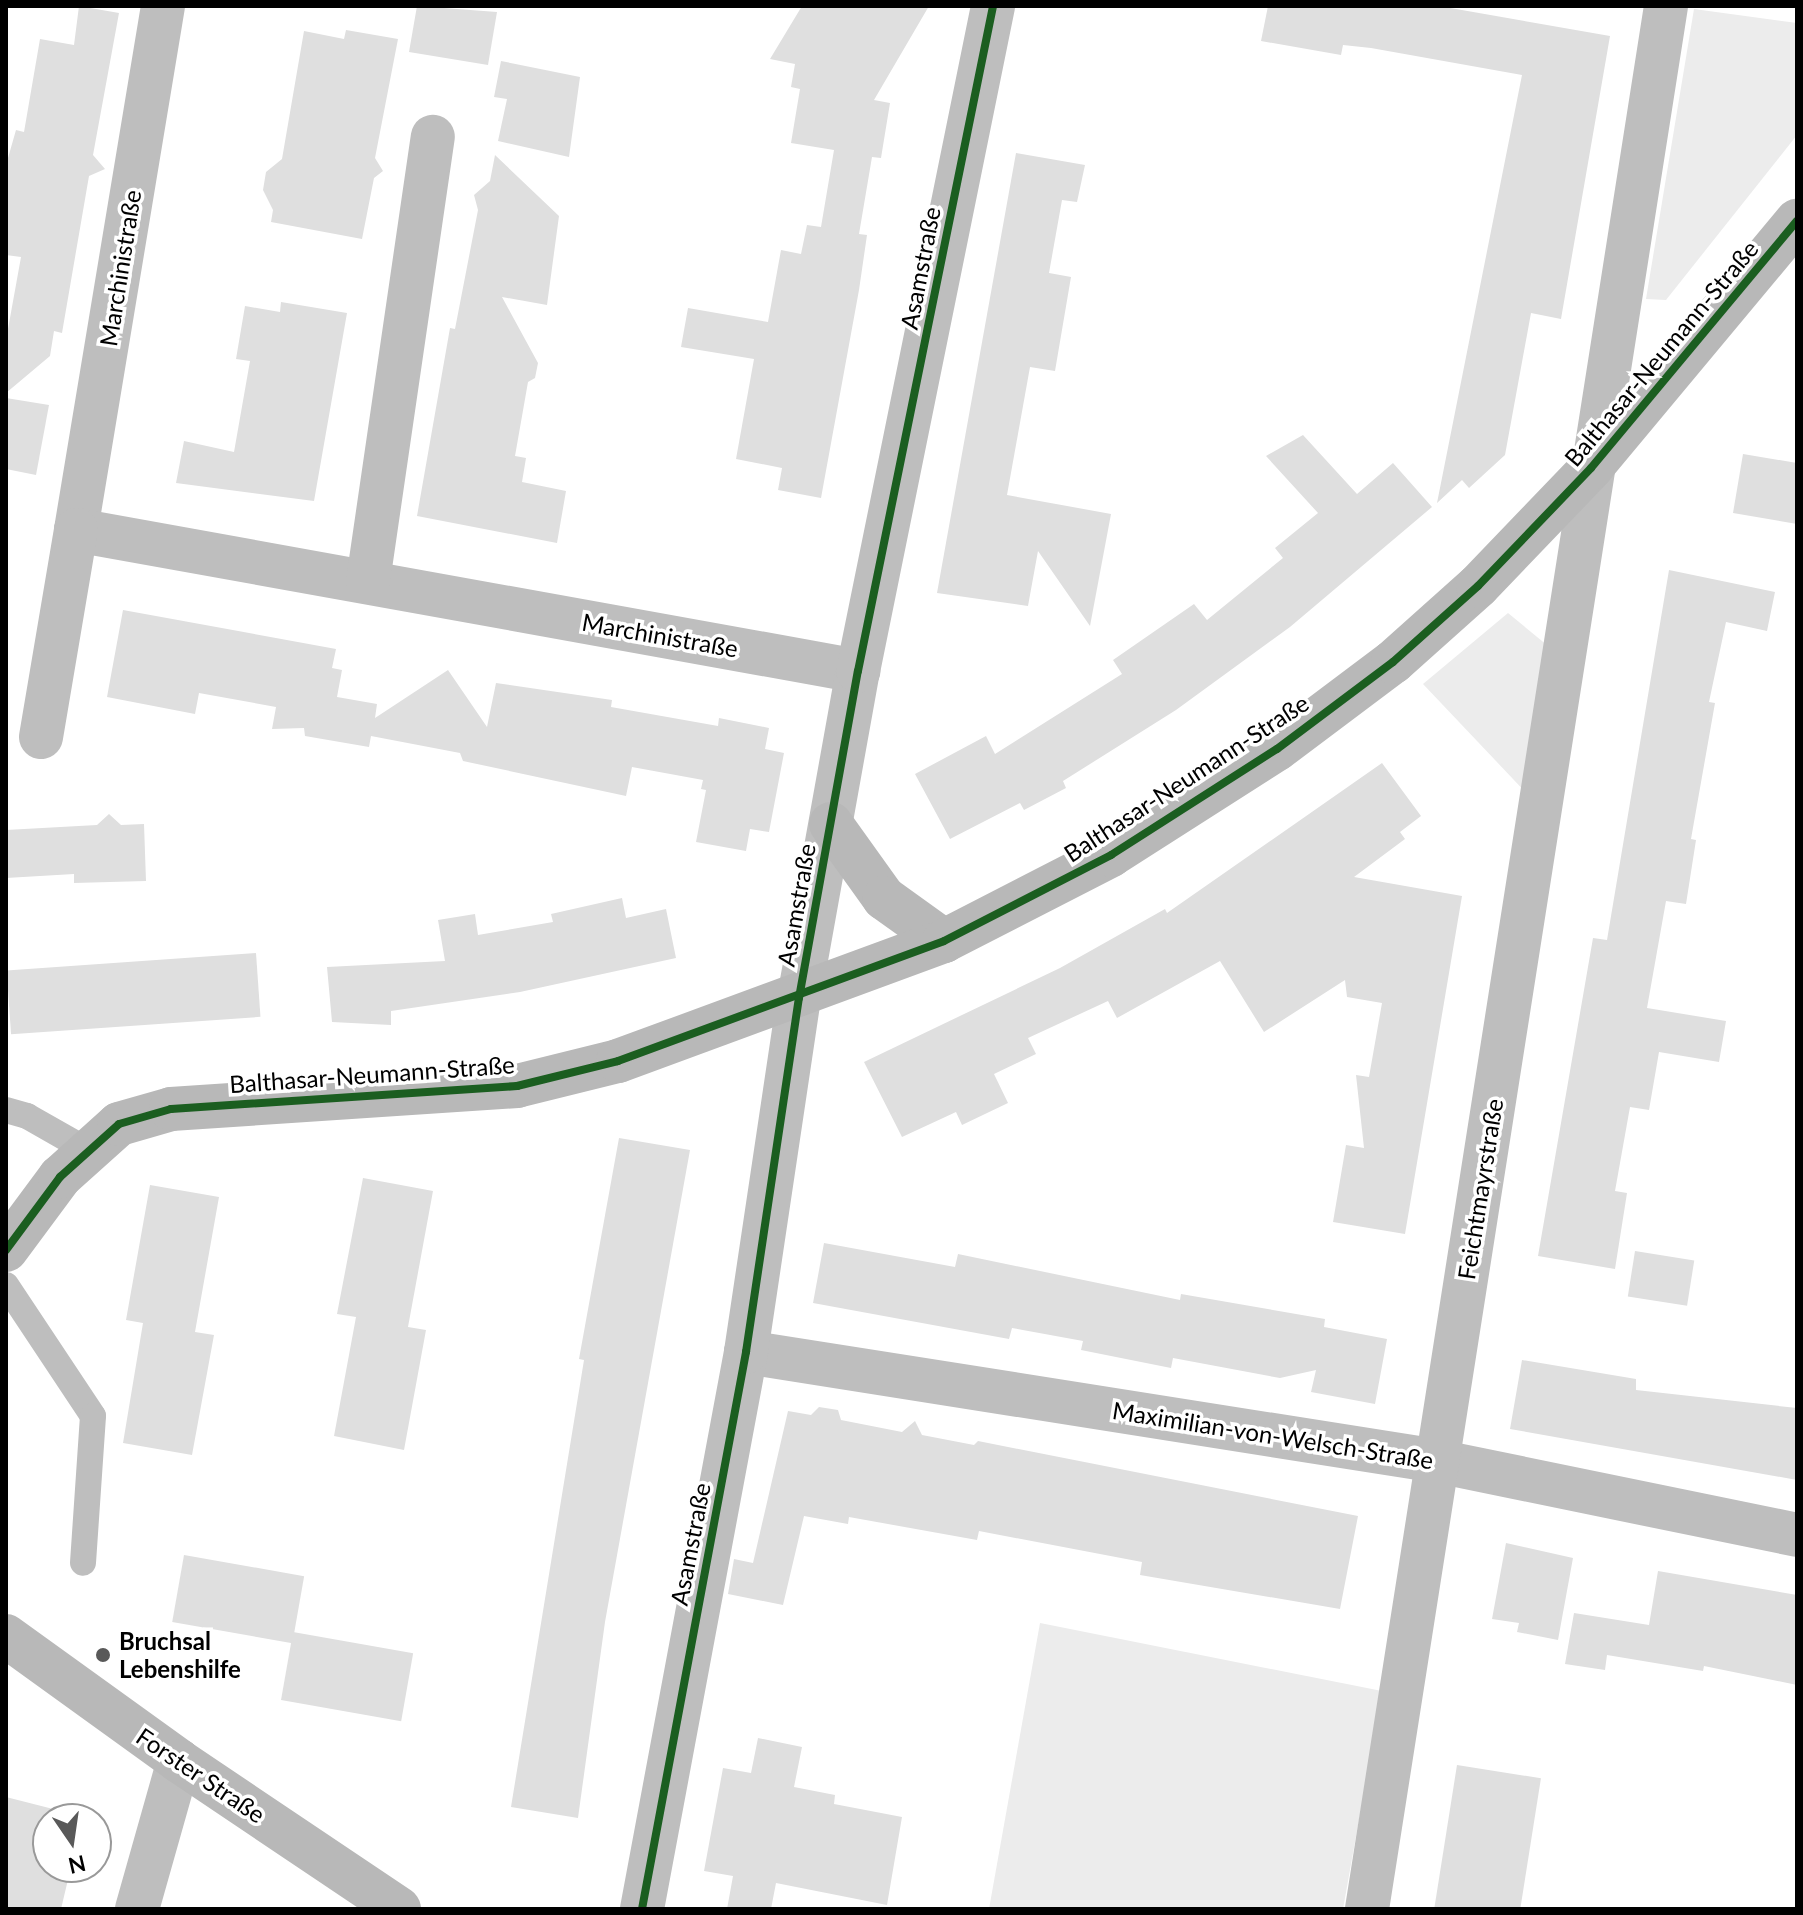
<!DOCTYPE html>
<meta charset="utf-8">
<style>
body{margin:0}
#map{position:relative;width:1803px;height:1915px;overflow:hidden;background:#fff;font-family:Lato,sans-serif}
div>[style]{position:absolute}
.green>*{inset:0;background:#ececec}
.building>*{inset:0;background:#dfdfdf;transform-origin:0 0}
.lane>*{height:26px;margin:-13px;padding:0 13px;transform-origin:13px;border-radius:13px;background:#bebebe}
.street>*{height:44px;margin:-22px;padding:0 22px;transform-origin:22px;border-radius:22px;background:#bebebe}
.secondary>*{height:44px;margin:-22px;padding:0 22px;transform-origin:22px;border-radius:22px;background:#b8b8b8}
.cycleway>*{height:8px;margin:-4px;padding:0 4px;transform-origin:4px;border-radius:4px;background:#1b5e20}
.dots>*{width:22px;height:22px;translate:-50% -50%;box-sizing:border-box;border:4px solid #fff;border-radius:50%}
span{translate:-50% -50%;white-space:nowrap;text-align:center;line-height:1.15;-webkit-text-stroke:7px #fff;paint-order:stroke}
.street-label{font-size:24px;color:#000}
.poi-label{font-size:24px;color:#000;font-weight:700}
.left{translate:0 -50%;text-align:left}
.frame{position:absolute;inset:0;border:8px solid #000;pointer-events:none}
.north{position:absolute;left:32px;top:1803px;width:80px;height:80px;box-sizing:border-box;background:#fff;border:2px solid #999;border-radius:50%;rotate:167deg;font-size:22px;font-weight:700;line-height:32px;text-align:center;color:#000}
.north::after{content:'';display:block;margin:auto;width:28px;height:36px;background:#595959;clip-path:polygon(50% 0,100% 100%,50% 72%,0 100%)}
</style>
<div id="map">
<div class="green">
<div style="clip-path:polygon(1694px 9px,1797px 23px,1797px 135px,1666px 300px,1646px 299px)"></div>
<div style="clip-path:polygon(1508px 613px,1553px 650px,1532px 799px,1423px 684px)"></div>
<div style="clip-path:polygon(1040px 1623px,1382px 1691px,1343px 1909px,989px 1909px)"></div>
</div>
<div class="building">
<div style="clip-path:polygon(79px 6px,119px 13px,93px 155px,105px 169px,89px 176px,62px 333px,54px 331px,50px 356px,6px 393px,6px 340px,21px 257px,6px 255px,6px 165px,16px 130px,24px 132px,40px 39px,74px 45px)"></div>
<div style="clip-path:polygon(417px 6px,497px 12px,488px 65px,409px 52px)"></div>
<div style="clip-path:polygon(802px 6px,929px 6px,874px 100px,890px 103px,881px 158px,872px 157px,859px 234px,867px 235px,859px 290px,821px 498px,778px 490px,782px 468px,736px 459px,754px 359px,681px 347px,688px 308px,768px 322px,781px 250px,801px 254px,807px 225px,821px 227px,834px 150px,791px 143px,800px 89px,791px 87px,795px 64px,770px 59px)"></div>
<div style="clip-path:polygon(1268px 6px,1439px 6px,1610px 36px,1561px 319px,1531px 313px,1505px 455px,1469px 488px,1462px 480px,1437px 503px,1522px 75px,1371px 48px,1343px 45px,1341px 55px,1261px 41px)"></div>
<div style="clip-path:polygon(346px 30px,398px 39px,375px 158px,383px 171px,374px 178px,362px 239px,271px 222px,273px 210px,263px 190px,266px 172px,282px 159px,304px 31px,344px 39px)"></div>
<div style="clip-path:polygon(501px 61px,580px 77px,569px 157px,498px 141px,507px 99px,494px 97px)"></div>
<div style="clip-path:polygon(1016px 153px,1085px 165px,1077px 202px,1062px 200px,1049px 273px,1071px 277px,1055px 371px,1030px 367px,1007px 495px,1111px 514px,1090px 626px,1038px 551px,1028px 606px,937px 593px)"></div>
<div style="clip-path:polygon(495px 155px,559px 216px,547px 305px,502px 297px,538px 363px,535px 378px,528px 382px,515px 456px,526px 458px,522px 482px,566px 491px,557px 543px,417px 516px,450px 328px,455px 329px,478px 210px,474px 195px,490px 181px)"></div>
<div style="clip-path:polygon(281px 302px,347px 313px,314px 501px,176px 483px,184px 441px,234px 452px,250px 361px,236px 359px,245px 306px,280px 312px)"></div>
<div style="clip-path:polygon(6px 398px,49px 405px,36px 475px,6px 469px)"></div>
<div style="clip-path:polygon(1303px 435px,1357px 494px,1393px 463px,1432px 507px,1290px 627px,1176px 710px,1063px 781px,1066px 788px,1024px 810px,1020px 803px,950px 839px,915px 774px,986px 736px,995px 754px,1122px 674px,1113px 660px,1194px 604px,1207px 620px,1283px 558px,1275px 548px,1318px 513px,1266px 456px)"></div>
<div style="clip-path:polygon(1743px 454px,1797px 463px,1797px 524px,1733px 513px)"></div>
<div style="clip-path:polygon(1669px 570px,1775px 592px,1767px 631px,1726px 622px,1709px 702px,1715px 703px,1691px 839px,1696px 840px,1686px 904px,1666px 901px,1647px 1008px,1726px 1021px,1719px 1062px,1659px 1052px,1649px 1110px,1630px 1107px,1615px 1191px,1627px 1193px,1615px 1269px,1538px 1256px,1593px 938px,1607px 940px)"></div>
<div style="clip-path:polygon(123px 610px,336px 649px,332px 668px,342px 670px,337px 697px,377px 704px,375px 718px,448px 670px,487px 727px,496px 683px,612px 700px,611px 707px,718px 726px,719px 718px,769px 728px,765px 749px,784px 753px,769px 832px,750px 829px,746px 851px,696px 842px,706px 790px,701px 789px,703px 780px,632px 767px,626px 796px,463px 761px,460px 753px,371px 736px,369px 747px,305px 736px,304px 728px,272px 729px,276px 707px,199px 693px,195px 714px,107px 697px)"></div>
<div style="clip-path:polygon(1382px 763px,1421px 816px,1400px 832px,1405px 839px,1354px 877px,1462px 896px,1405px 1234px,1333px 1222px,1346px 1145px,1364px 1148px,1356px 1075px,1369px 1077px,1382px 1003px,1347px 997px,1345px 980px,1264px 1032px,1220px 961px,1117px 1018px,1108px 1001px,1028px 1038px,1036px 1054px,994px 1074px,1008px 1103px,962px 1125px,956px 1112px,902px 1137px,864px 1062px,1060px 968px,1165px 909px,1167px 913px)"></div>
<div style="clip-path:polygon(109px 814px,121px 825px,144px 824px,146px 881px,74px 883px,74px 874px,6px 878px,6px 830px,97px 825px)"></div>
<div style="clip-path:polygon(622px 898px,626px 918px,666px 909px,676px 958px,520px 992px,391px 1011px,391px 1025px,332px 1022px,327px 967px,445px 961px,438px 920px,475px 914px,478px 935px,553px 922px,551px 914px)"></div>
<div style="left:256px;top:953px;width:64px;height:250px;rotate:86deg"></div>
<div style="clip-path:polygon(619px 1138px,690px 1150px,605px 1622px,578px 1818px,511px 1807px,584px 1360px,579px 1359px)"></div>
<div style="clip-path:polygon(363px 1178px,433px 1191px,408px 1327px,426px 1330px,404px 1450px,334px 1436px,356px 1317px,337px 1314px)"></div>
<div style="clip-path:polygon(150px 1185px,219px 1197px,195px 1332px,214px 1335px,192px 1455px,123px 1443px,143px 1323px,126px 1320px)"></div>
<div style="clip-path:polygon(824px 1243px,955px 1267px,958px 1254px,1180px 1300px,1181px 1294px,1325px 1319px,1324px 1327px,1387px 1339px,1375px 1404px,1311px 1392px,1316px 1370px,1280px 1378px,1173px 1358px,1171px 1368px,1081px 1350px,1083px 1341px,1012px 1328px,1009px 1339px,813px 1303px)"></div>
<div style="left:1635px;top:1251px;width:60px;height:46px;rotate:9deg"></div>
<div style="clip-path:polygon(1522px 1360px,1636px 1379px,1636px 1390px,1797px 1408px,1797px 1480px,1510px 1429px)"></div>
<div style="clip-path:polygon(819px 1407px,838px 1410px,841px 1420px,902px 1432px,915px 1421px,922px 1435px,974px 1445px,978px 1441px,1358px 1516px,1340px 1609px,1140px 1575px,1142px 1562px,979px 1531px,977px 1540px,849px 1517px,848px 1524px,804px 1516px,783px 1605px,728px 1594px,734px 1559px,753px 1563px,788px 1411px,811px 1415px)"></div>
<div style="clip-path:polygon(1506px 1543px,1573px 1558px,1558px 1640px,1517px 1632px,1519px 1623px,1492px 1619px)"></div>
<div style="left:184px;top:1555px;width:122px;height:68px;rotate:10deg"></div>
<div style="clip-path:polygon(1658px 1571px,1797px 1595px,1797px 1685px,1704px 1666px,1703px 1671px,1607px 1655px,1605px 1670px,1565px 1664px,1574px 1613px,1649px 1625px)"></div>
<div style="left:293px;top:1632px;width:122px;height:69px;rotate:10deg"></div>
<div style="clip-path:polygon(758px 1738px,802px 1747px,794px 1787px,835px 1795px,834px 1804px,902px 1817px,887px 1905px,776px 1883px,771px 1909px,727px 1909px,733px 1876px,704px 1871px,723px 1768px,751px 1773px)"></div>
<div style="left:1457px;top:1765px;width:85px;height:146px;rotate:9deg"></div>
<div style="clip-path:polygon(6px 1797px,57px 1810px,55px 1819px,48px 1819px,43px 1867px,71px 1867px,61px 1909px,6px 1909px)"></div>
</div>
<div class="lane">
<div style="left:6px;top:1110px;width:22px;rotate:16deg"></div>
<div style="left:27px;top:1116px;width:67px;rotate:29.6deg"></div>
<div style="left:6px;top:1285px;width:157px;rotate:56.4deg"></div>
<div style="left:93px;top:1416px;width:147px;rotate:93.9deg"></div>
</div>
<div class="street">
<div style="left:163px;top:6px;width:531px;rotate:99.43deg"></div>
<div style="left:76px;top:530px;width:795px;rotate:10.22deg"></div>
<div style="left:368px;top:581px;width:449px;rotate:-81.7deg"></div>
<div style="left:41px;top:737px;width:210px;rotate:-80.4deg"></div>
<div style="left:746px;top:1352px;width:700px;rotate:8.96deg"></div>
<div style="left:1437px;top:1461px;width:368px;rotate:11.6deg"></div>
<div style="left:137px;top:1909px;width:154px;rotate:-74.2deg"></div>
<div style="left:642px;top:1909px;width:567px;rotate:-79.42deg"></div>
<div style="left:746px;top:1352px;width:358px;rotate:-81.5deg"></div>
<div style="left:799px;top:998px;width:332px;rotate:-79.8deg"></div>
<div style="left:858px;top:671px;width:679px;rotate:-78.52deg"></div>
<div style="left:1367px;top:1909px;width:1926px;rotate:-81.07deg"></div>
</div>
<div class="secondary">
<div style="left:831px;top:824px;width:91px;rotate:54.4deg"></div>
<div style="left:884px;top:898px;width:74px;rotate:35.6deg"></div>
<div style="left:6px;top:1250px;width:91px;rotate:-53.5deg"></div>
<div style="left:60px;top:1177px;width:79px;rotate:-41.9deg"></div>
<div style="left:119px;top:1124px;width:54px;rotate:-16.1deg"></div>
<div style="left:171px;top:1109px;width:347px;rotate:-3.8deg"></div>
<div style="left:517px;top:1086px;width:104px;rotate:-13.9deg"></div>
<div style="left:618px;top:1061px;width:347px;rotate:-20.2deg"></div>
<div style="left:944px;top:941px;width:188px;rotate:-27.2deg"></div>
<div style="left:1111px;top:855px;width:197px;rotate:-32.6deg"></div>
<div style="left:1277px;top:749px;width:145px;rotate:-36.9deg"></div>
<div style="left:1393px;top:662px;width:114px;rotate:-41.8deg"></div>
<div style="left:1478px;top:586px;width:163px;rotate:-46.2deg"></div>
<div style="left:1591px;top:468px;width:322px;rotate:-50.2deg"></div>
<div style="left:6px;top:1636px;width:213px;rotate:35.8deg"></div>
<div style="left:179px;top:1761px;width:265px;rotate:33.9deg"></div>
</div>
<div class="cycleway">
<div style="left:6px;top:1250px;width:91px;rotate:-53.5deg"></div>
<div style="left:60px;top:1177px;width:79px;rotate:-41.9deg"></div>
<div style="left:119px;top:1124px;width:54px;rotate:-16.1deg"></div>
<div style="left:171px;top:1109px;width:347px;rotate:-3.8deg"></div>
<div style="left:517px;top:1086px;width:104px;rotate:-13.9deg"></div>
<div style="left:618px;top:1061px;width:347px;rotate:-20.2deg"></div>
<div style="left:944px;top:941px;width:188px;rotate:-27.2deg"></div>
<div style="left:1111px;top:855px;width:197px;rotate:-32.6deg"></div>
<div style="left:1277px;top:749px;width:145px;rotate:-36.9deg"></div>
<div style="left:1393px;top:662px;width:114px;rotate:-41.8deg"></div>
<div style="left:1478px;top:586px;width:163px;rotate:-46.2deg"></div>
<div style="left:1591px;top:468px;width:322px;rotate:-50.2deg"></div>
<div style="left:642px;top:1909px;width:567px;rotate:-79.42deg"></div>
<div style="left:746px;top:1352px;width:358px;rotate:-81.5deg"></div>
<div style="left:799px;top:998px;width:332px;rotate:-79.8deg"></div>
<div style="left:858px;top:671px;width:679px;rotate:-78.52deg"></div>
</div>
<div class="dots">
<div style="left:103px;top:1655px;background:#595959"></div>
</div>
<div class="street-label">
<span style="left:120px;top:268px;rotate:-81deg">Marchinistraße</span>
<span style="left:920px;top:268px;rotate:-79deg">Asamstraße</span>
<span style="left:1661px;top:353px;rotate:-50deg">Balthasar-Neumann-Straße</span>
<span style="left:660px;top:635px;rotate:10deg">Marchinistraße</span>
<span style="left:1186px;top:778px;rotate:-33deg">Balthasar-Neumann-Straße</span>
<span style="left:796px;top:905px;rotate:-80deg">Asamstraße</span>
<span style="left:372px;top:1074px;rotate:-4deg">Balthasar-Neumann-Straße</span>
<span style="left:1480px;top:1189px;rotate:-81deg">Feichtmayrstraße</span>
<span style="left:1273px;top:1435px;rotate:9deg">Maximilian-von-Welsch-Straße</span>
<span style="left:690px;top:1544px;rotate:-79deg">Asamstraße</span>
<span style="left:201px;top:1775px;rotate:34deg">Forster Straße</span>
</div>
<div class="poi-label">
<span class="left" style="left:119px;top:1655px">Bruchsal<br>Lebenshilfe</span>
</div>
<div class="frame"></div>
<div class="north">N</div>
</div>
